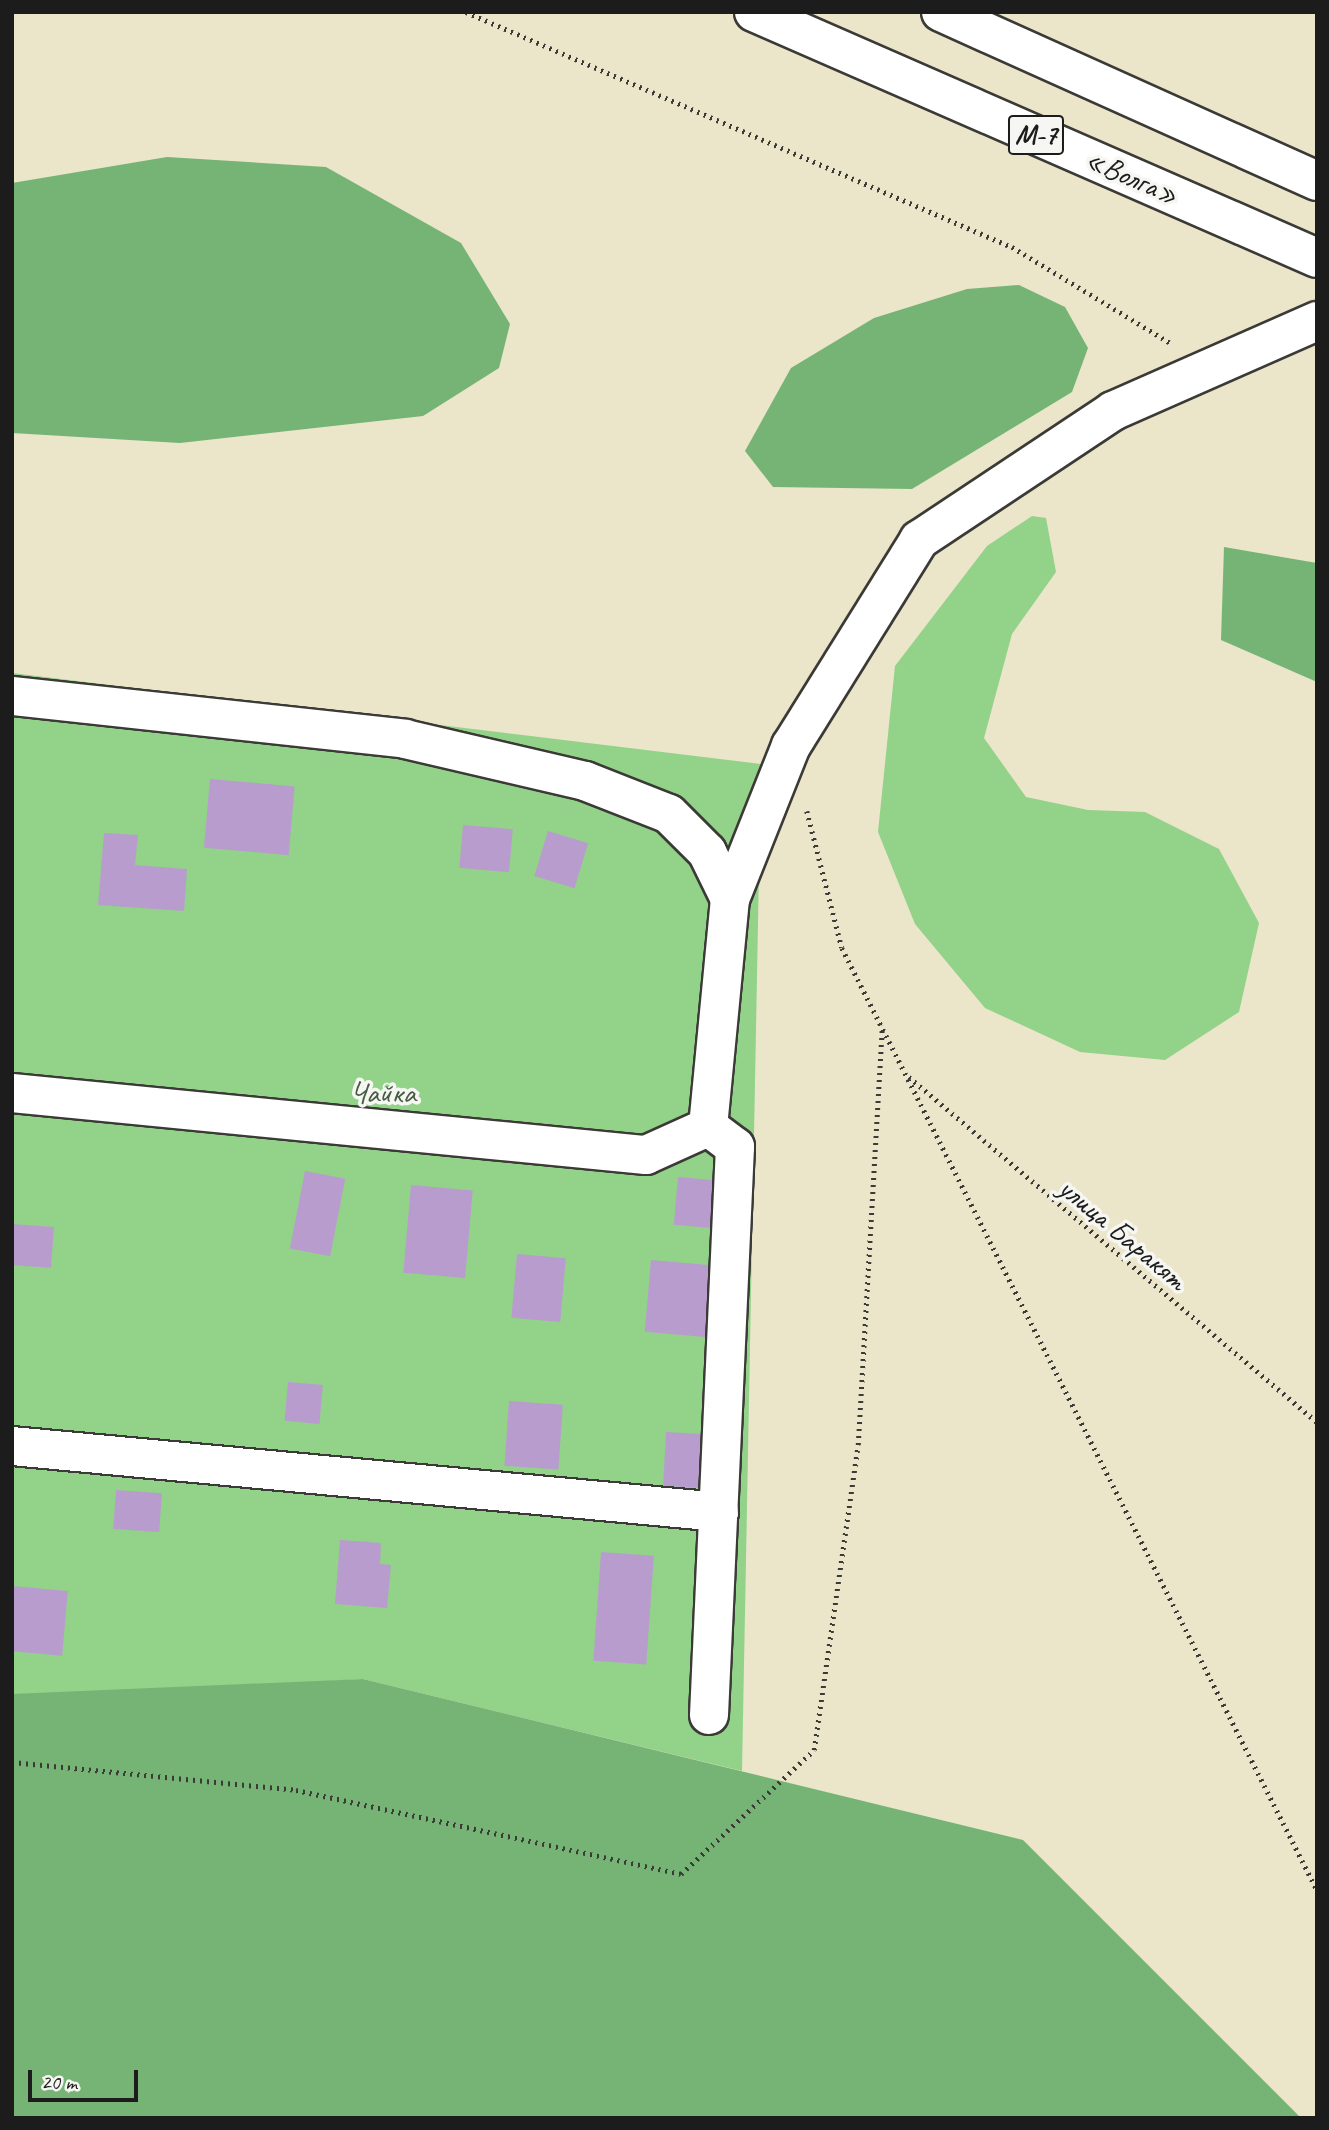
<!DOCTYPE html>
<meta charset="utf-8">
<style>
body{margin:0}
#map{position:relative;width:1329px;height:2130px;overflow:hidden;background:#ebe5ca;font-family:Caveat,sans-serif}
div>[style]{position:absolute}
.green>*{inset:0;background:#92d289}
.forest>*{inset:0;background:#75b475}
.building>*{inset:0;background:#b99cce;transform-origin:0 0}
.path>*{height:4.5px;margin-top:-2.25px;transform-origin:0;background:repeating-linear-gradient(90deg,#3b3a36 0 2px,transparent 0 7px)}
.roads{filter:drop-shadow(2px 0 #3b3a36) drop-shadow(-2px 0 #3b3a36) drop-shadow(0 2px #3b3a36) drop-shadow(0 -2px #3b3a36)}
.minor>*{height:38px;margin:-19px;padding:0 19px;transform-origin:19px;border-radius:19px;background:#fff}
.highway>*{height:38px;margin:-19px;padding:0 19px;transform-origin:19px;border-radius:19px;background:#fff}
span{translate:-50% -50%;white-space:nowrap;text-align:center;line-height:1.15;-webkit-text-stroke:7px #f6f6f2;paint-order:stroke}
.shield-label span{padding:2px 5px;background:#f6f6f2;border:2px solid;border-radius:5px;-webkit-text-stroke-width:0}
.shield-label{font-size:28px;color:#1c1c1c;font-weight:700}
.street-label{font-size:30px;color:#1c1c1c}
.park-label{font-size:30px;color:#455c42}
.frame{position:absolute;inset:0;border:14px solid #1c1c1c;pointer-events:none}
.scale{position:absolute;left:28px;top:2070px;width:110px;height:32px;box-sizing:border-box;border:4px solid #1c1c1c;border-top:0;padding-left:9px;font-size:21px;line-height:24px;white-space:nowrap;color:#1c1c1c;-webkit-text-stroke:5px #f6f6f2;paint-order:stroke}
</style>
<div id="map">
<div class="green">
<div style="clip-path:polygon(1032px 516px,1046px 518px,1056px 572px,1012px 634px,984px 738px,1026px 797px,1088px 810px,1145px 812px,1219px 849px,1259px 923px,1239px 1012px,1165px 1060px,1080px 1052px,985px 1008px,915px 924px,878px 832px,895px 666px,987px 546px)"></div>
<div style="clip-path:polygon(12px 673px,761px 764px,742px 1771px,363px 1679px,12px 1700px)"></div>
</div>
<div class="forest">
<div style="clip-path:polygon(167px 157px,326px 167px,461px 243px,510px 324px,499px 368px,423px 416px,180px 443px,12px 433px,12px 183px)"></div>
<div style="clip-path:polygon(1019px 285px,1065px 307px,1088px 348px,1072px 392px,912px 489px,773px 487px,745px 451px,791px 368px,874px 318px,967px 289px)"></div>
<div style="clip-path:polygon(1224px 547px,1317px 563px,1317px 682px,1221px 640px)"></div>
<div style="clip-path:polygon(363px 1679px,1023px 1840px,1301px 2118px,12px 2118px,12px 1694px)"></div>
</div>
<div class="building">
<div style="left:210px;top:779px;width:85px;height:69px;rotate:5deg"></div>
<div style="left:463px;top:825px;width:50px;height:43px;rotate:5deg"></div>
<div style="left:548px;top:831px;width:42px;height:47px;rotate:17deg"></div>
<div style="clip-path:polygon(104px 833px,138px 835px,135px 865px,187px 869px,184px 911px,98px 905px)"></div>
<div style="left:305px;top:1171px;width:41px;height:79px;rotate:11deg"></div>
<div style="left:678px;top:1177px;width:46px;height:48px;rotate:5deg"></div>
<div style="left:411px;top:1185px;width:62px;height:88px;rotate:5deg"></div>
<div style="left:12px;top:1224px;width:42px;height:41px;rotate:4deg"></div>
<div style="left:517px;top:1254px;width:49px;height:64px;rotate:5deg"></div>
<div style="left:651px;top:1260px;width:63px;height:72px;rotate:5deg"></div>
<div style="left:288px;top:1382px;width:35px;height:39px;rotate:5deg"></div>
<div style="left:509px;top:1401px;width:54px;height:65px;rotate:4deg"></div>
<div style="left:666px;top:1432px;width:36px;height:54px;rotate:3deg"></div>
<div style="left:116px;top:1490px;width:46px;height:39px;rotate:4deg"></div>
<div style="clip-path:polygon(340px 1540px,381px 1543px,380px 1564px,391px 1565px,387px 1608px,335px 1604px)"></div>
<div style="left:601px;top:1552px;width:53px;height:109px;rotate:4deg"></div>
<div style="left:12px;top:1586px;width:56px;height:65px;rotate:5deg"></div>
</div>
<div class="path">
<div style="left:466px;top:12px;width:594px;rotate:23.29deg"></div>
<div style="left:1012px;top:247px;width:187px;rotate:31.2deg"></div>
<div style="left:807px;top:811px;width:141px;rotate:75.7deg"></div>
<div style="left:842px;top:948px;width:1055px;rotate:63.24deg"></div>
<div style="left:909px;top:1077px;width:534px;rotate:40.22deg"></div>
<div style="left:12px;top:1762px;width:285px;rotate:5.6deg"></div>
<div style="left:296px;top:1790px;width:394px;rotate:12.3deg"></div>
<div style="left:681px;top:1874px;width:182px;rotate:-43deg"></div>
<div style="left:814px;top:1750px;width:308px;rotate:-81.8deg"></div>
<div style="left:858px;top:1445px;width:420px;rotate:-86.7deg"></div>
</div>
<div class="roads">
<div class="minor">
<div style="left:12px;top:696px;width:395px;rotate:6.2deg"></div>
<div style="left:405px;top:739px;width:185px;rotate:13.1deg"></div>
<div style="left:585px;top:781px;width:90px;rotate:21.4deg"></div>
<div style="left:669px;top:814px;width:54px;rotate:45deg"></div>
<div style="left:707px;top:852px;width:52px;rotate:63.9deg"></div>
<div style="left:12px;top:1093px;width:637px;rotate:5.59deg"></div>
<div style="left:646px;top:1155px;width:68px;rotate:-24.3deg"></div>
<div style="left:12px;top:1446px;width:710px;rotate:5.33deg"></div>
<div style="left:709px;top:1715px;width:569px;rotate:-87.38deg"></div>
<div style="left:735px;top:1147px;width:34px;rotate:-143deg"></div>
<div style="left:708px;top:1127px;width:229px;rotate:-84.5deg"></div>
<div style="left:730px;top:899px;width:165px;rotate:-68.3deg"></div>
<div style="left:791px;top:746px;width:243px;rotate:-58.1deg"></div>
<div style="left:919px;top:540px;width:233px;rotate:-33.6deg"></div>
<div style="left:1113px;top:411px;width:223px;rotate:-23.8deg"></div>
</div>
<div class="highway">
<div style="left:754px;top:12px;width:614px;rotate:23.6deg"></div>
<div style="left:941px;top:12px;width:412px;rotate:24.2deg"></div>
</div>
</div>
<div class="shield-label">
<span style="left:1036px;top:135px">М-7</span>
</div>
<div class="street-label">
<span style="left:1132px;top:177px;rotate:24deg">«Волга»</span>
<span style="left:1123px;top:1234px;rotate:40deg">улица Баракят</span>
</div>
<div class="park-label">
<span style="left:383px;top:1092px">Чайка</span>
</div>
<div class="frame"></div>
<div class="scale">20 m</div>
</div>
